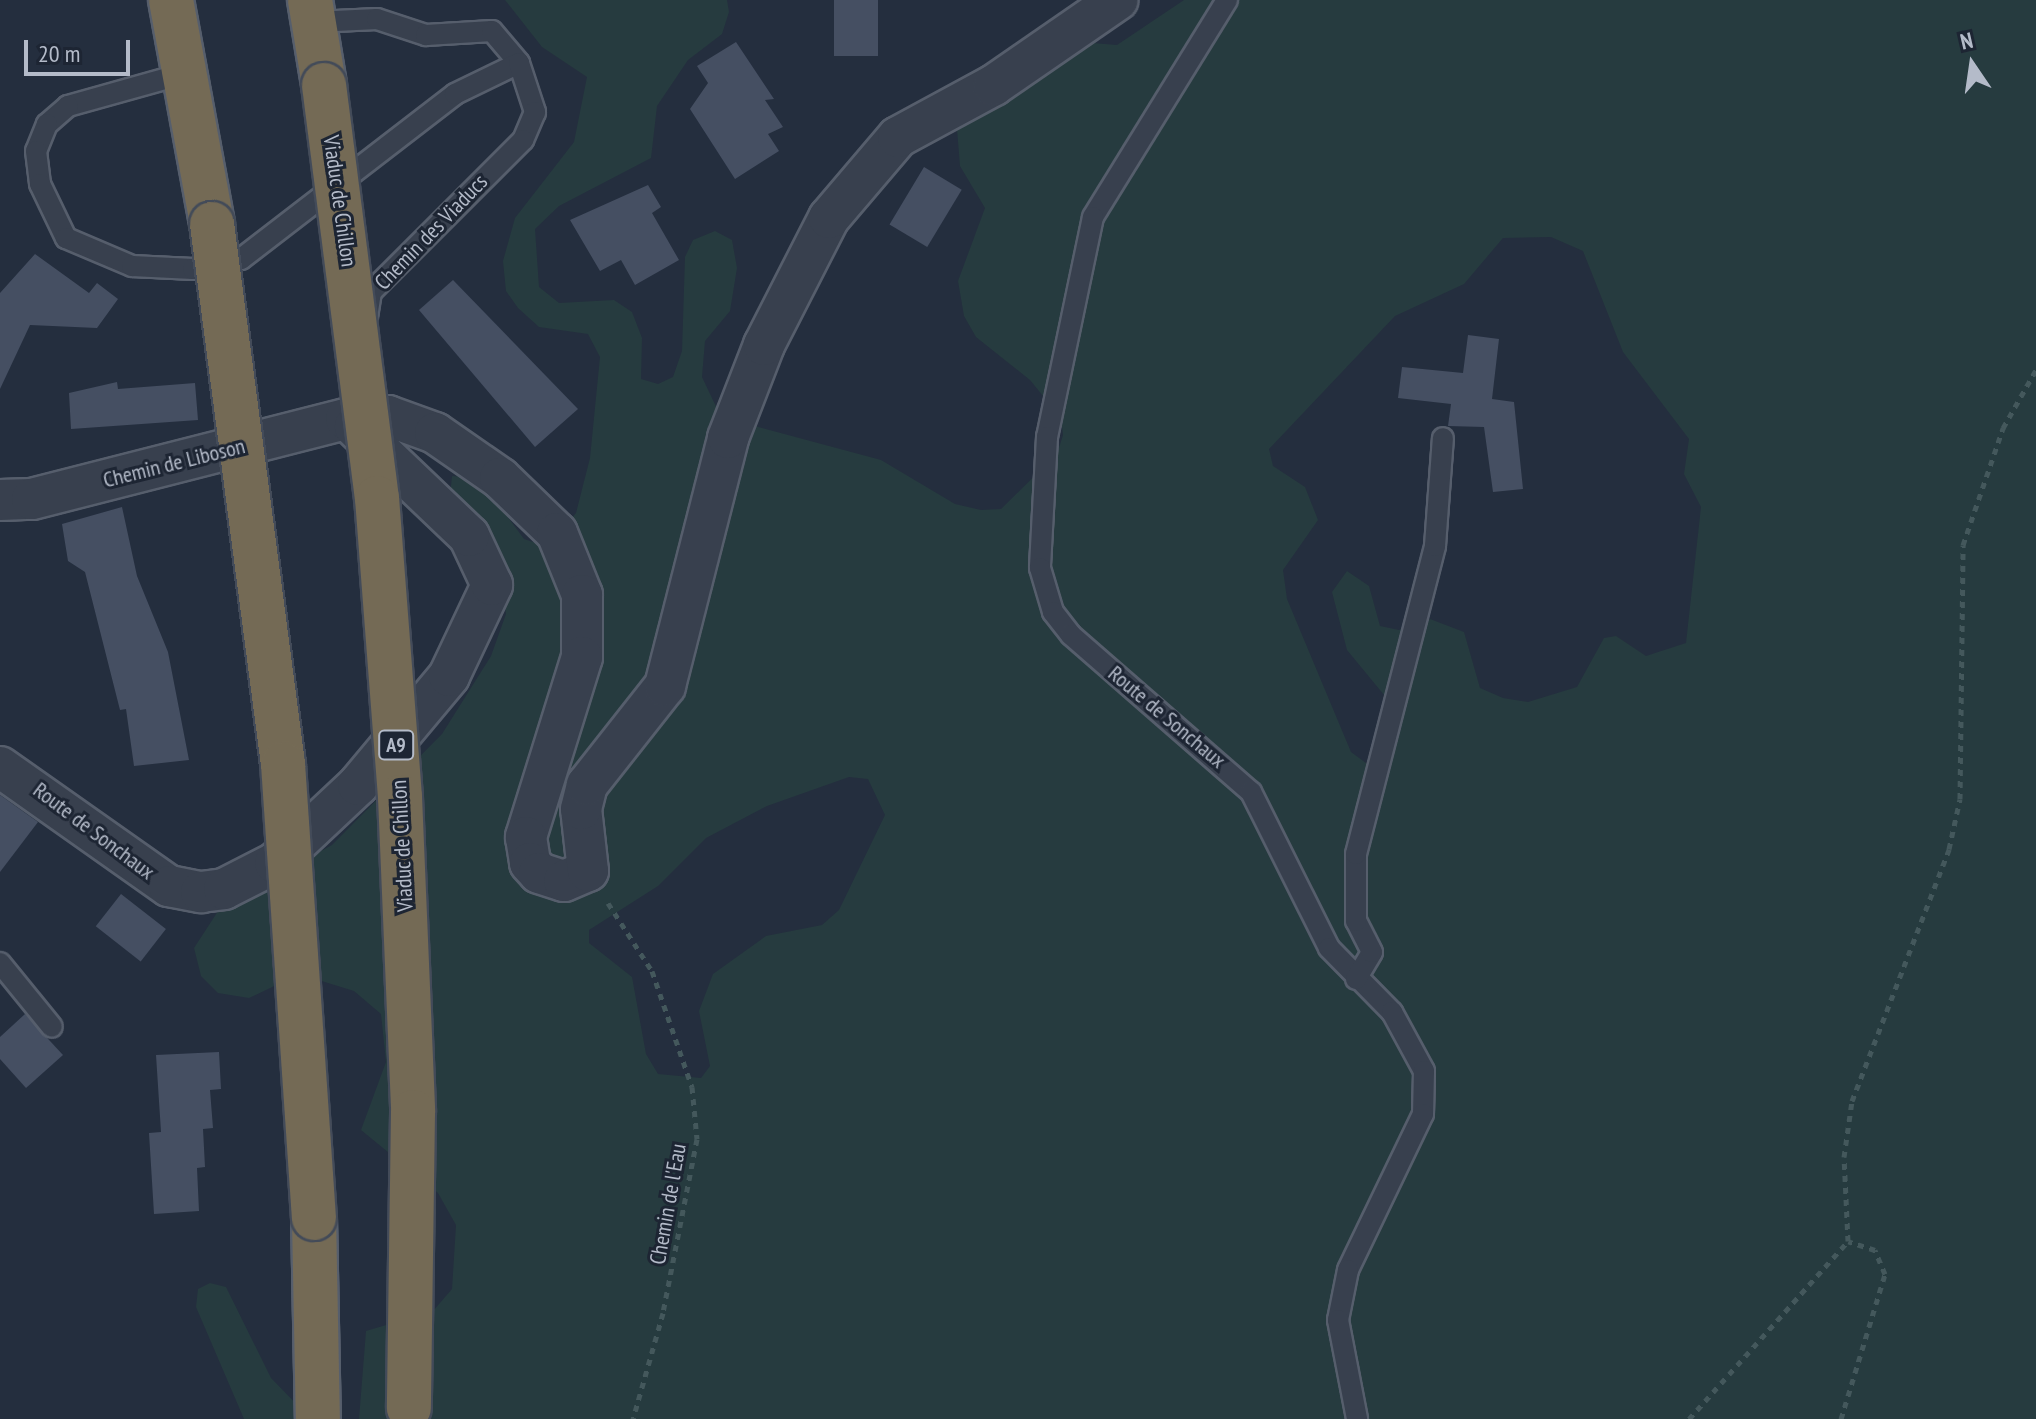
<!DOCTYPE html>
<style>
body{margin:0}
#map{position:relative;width:2036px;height:1419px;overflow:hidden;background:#242e3e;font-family:"PT Sans Narrow",sans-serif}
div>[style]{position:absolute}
.green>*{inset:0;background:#263b3f}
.building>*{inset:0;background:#454f62;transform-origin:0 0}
.path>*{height:5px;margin-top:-2.5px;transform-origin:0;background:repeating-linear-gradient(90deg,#44585c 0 6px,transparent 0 12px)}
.roads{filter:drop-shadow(2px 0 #565e6c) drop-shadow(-2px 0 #565e6c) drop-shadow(0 2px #565e6c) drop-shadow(0 -2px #565e6c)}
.lane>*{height:20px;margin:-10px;padding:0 10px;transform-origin:10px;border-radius:10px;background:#38404e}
.street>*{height:40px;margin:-20px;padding:0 20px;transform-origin:20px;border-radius:20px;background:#38404e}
.highway>*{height:44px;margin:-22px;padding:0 22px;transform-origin:22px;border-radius:22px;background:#746a55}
.bridges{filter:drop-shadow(2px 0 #434b59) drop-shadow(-2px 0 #434b59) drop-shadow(0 2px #434b59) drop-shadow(0 -2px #434b59)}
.highway-bridge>*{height:44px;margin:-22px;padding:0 22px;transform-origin:22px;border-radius:22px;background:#746a55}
span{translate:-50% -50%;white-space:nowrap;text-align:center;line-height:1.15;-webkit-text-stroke:6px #1d2533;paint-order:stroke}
.shield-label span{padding:2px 6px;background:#1d2533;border:2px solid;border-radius:6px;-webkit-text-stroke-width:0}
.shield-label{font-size:20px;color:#b4bbc9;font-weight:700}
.street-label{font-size:22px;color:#b4bbc9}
.north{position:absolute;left:1932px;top:24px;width:80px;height:80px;-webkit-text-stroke:6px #1d2533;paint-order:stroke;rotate:347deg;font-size:22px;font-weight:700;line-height:32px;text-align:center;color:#b4bbc9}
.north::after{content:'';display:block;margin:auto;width:28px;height:36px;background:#b4bbc9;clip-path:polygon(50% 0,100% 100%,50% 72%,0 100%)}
.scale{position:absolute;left:24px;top:40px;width:106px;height:36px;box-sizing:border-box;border:4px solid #b4bbc9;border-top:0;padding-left:10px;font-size:24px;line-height:28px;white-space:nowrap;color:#b4bbc9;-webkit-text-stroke:6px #1d2533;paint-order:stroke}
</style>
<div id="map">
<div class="green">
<div style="clip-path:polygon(evenodd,505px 0,727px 0,729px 12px,722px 34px,688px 60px,657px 106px,651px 158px,559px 206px,535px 229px,539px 287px,559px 303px,614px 300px,632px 312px,642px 338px,641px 379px,658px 384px,673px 377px,682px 351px,685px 257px,693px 240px,715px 231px,732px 240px,737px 268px,730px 311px,705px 341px,702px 377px,721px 417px,881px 460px,955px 504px,981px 510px,1001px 509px,1057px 454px,1063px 435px,1061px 418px,1030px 380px,976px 337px,964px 316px,958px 281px,985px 208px,960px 166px,957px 129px,968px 109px,1080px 42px,1117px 45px,1184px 0,2036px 0,2036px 1419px,359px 1419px,366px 1331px,433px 1311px,452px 1289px,456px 1225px,438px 1193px,361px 1130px,386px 1062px,381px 1014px,354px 991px,315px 979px,289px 979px,249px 998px,218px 993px,201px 976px,194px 948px,222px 905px,332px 845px,442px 734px,491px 656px,506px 614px,502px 587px,450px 495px,452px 476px,479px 478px,524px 539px,539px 544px,552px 541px,576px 513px,590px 458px,600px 357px,588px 334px,539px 327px,518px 308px,506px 291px,503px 261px,515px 218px,574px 142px,587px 77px,542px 47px,505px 0,1551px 237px,1583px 251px,1623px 352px,1689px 439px,1684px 474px,1701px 507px,1686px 643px,1646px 656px,1616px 636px,1604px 638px,1577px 687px,1528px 702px,1503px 698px,1480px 688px,1464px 632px,1430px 619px,1399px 630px,1380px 626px,1369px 586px,1347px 571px,1332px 592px,1347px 650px,1389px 701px,1397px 740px,1388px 761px,1370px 766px,1351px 752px,1287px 599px,1283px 570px,1318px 520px,1305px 487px,1273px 466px,1269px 449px,1395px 316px,1464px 284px,1503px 238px,1551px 237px,505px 0,849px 777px,868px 779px,885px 815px,839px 910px,822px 925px,766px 936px,713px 974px,699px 1011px,710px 1066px,701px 1078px,658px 1074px,646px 1054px,632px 977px,589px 943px,589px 930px,658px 886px,706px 838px,767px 806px,849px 777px)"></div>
<div style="clip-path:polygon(210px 1283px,226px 1287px,271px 1378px,311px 1419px,244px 1419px,196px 1307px,198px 1289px)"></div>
</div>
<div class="building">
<div style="left:834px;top:0;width:44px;height:56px"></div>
<div style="clip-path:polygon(736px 42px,774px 99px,765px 100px,783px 127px,768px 134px,779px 151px,735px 179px,690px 109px,708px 83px,697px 66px)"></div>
<div style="left:924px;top:167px;width:44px;height:67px;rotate:31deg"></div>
<div style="clip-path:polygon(648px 185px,661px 207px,652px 213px,679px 260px,635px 285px,621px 260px,600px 271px,570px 220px)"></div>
<div style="clip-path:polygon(35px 254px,89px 293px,97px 283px,118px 299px,97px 328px,30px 325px,0 389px,0 293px)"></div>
<div style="clip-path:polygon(453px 280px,578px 409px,535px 447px,419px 310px)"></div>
<div style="clip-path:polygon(1468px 335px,1499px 339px,1492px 399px,1514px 402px,1523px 489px,1493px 492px,1484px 427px,1448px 426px,1451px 404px,1398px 398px,1402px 367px,1463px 373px)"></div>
<div style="clip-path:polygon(117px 382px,118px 389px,195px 383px,198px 420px,71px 429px,69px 393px)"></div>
<div style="clip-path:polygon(122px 507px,137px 576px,168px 652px,189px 760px,134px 766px,126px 709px,120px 710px,85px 572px,68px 561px,62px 524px)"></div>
<div style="clip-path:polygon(0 795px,38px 822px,0 872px)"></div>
<div style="left:121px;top:894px;width:57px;height:41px;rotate:38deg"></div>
<div style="clip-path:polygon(25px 1014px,63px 1055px,26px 1088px,0 1059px,0 1037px)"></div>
<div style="clip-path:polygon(219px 1052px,221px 1089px,210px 1090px,213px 1128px,203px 1129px,205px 1167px,197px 1168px,199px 1211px,154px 1214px,149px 1133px,161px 1132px,156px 1055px)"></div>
</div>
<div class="path">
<div style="left:608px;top:903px;width:81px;rotate:57.1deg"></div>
<div style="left:652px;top:971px;width:123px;rotate:71deg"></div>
<div style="left:692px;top:1087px;width:52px;rotate:84.5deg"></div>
<div style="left:697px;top:1139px;width:177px;rotate:101.1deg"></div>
<div style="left:663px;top:1313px;width:110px;rotate:105.8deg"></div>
<div style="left:1848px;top:1241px;width:84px;rotate:-92.7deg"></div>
<div style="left:1844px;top:1157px;width:57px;rotate:-81.9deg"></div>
<div style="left:1852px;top:1101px;width:270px;rotate:-68.9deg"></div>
<div style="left:1949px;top:849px;width:51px;rotate:-77.6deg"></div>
<div style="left:1960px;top:799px;width:254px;rotate:-89.3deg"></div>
<div style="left:1963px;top:545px;width:124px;rotate:-71.1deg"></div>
<div style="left:2003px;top:428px;width:67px;rotate:-60.4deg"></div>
<div style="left:1689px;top:1419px;width:239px;rotate:-48.2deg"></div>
<div style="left:1841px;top:1419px;width:152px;rotate:-73.1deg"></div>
<div style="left:1885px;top:1274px;width:26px;rotate:-113deg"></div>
<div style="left:1875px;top:1250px;width:28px;rotate:-162deg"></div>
</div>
<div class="roads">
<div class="lane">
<div style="left:1227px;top:0;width:255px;rotate:121.7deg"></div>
<div style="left:1093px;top:217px;width:225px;rotate:101.8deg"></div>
<div style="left:1047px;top:437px;width:131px;rotate:93.1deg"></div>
<div style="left:1040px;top:568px;width:46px;rotate:73.5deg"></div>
<div style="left:1053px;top:612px;width:29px;rotate:52deg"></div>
<div style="left:1071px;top:635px;width:239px;rotate:41.1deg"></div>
<div style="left:1251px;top:792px;width:174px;rotate:63.4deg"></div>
<div style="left:1329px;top:948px;width:90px;rotate:45.5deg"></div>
<div style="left:1392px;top:1012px;width:67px;rotate:61.5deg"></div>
<div style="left:1424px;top:1071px;width:43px;rotate:91.3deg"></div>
<div style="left:1423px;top:1114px;width:173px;rotate:115.7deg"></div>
<div style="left:1348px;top:1270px;width:51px;rotate:101.3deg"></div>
<div style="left:1338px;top:1320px;width:101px;rotate:79.1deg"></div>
<div style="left:314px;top:22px;width:63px;rotate:-2.7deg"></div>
<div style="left:377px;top:19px;width:52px;rotate:18.1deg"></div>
<div style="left:426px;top:35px;width:66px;rotate:-3.5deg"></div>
<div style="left:492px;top:31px;width:42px;rotate:49.8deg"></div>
<div style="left:186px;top:73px;width:123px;rotate:164.4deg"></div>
<div style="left:68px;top:106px;width:28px;rotate:139deg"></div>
<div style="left:47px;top:124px;width:29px;rotate:112deg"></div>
<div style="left:36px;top:151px;width:33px;rotate:83deg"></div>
<div style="left:40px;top:184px;width:60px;rotate:64.3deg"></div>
<div style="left:66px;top:238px;width:72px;rotate:23deg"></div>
<div style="left:132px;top:266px;width:61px;rotate:2.8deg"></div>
<div style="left:193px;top:269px;width:49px;rotate:-11.8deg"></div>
<div style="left:241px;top:259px;width:270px;rotate:-37.6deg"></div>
<div style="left:455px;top:94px;width:71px;rotate:-25.8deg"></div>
<div style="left:519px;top:63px;width:52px;rotate:71.9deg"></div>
<div style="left:535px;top:112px;width:30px;rotate:113deg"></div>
<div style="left:523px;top:140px;width:215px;rotate:135deg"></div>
<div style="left:371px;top:292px;width:24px;rotate:99deg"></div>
<div style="left:0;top:963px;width:82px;rotate:50.9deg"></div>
<div style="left:1356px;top:979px;width:31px;rotate:-59deg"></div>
<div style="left:1372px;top:952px;width:35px;rotate:-117deg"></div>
<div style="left:1356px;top:921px;width:67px;rotate:-90deg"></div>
<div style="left:1356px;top:854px;width:318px;rotate:-75.6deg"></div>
<div style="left:1435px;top:546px;width:108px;rotate:-85.8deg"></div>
</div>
<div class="street">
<div style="left:0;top:500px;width:32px;rotate:-2deg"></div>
<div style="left:32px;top:499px;width:324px;rotate:-14.3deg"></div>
<div style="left:346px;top:419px;width:42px;rotate:-4.1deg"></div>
<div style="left:388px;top:416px;width:50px;rotate:19.9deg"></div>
<div style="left:435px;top:433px;width:79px;rotate:34.7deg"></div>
<div style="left:500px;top:478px;width:79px;rotate:44deg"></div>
<div style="left:557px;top:533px;width:67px;rotate:68deg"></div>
<div style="left:582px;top:595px;width:62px;rotate:90deg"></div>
<div style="left:582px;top:657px;width:189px;rotate:107.3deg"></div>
<div style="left:526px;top:837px;width:26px;rotate:81deg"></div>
<div style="left:530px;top:863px;width:13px;rotate:48deg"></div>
<div style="left:539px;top:873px;width:26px;rotate:18deg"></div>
<div style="left:564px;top:881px;width:26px;rotate:-23deg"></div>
<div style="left:588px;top:871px;width:62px;rotate:-96.4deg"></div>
<div style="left:581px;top:809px;width:25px;rotate:-76deg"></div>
<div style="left:587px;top:785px;width:126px;rotate:-51.8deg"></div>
<div style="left:665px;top:686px;width:256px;rotate:-75.7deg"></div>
<div style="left:728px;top:438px;width:100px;rotate:-68.8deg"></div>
<div style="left:764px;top:345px;width:143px;rotate:-62.9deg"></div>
<div style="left:829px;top:218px;width:106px;rotate:-49.6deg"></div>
<div style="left:898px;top:137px;width:109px;rotate:-28.4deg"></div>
<div style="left:994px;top:85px;width:150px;rotate:-34.6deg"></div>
<div style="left:0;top:767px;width:207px;rotate:35.2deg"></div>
<div style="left:169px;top:886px;width:33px;rotate:11deg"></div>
<div style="left:201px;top:892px;width:23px;rotate:-7deg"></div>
<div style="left:224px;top:889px;width:57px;rotate:-27deg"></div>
<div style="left:275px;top:863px;width:114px;rotate:-43.2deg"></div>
<div style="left:358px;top:785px;width:142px;rotate:-50.1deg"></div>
<div style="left:449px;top:676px;width:101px;rotate:-64.7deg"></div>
<div style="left:492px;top:585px;width:54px;rotate:-115.1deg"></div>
<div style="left:469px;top:536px;width:158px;rotate:-136.3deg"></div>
</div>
<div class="highway">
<div style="left:171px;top:0;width:228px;rotate:79.6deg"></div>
<div style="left:310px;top:0;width:86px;rotate:80.6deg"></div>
<div style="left:314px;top:1218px;width:201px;rotate:88.9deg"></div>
</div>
</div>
<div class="bridges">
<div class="highway-bridge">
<div style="left:324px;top:85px;width:416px;rotate:82.7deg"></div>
<div style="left:377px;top:498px;width:300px;rotate:85.6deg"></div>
<div style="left:400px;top:797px;width:315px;rotate:87.6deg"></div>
<div style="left:413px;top:1112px;width:296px;rotate:90.8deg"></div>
<div style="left:212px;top:224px;width:545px;rotate:82.51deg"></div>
<div style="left:283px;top:764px;width:455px;rotate:86.1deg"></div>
</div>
</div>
<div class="shield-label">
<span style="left:396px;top:745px">A9</span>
</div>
<div class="street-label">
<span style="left:340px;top:201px;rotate:82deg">Viaduc de Chillon</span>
<span style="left:431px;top:232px;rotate:-46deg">Chemin des Viaducs</span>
<span style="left:174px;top:463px;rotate:-14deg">Chemin de Liboson</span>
<span style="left:1167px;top:717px;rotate:40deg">Route de Sonchaux</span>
<span style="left:94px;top:831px;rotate:37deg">Route de Sonchaux</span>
<span style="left:402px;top:846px;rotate:-93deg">Viaduc de Chillon</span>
<span style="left:668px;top:1204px;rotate:-80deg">Chemin de l'Eau</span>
</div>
<div class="north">N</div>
<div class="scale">20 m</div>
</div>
